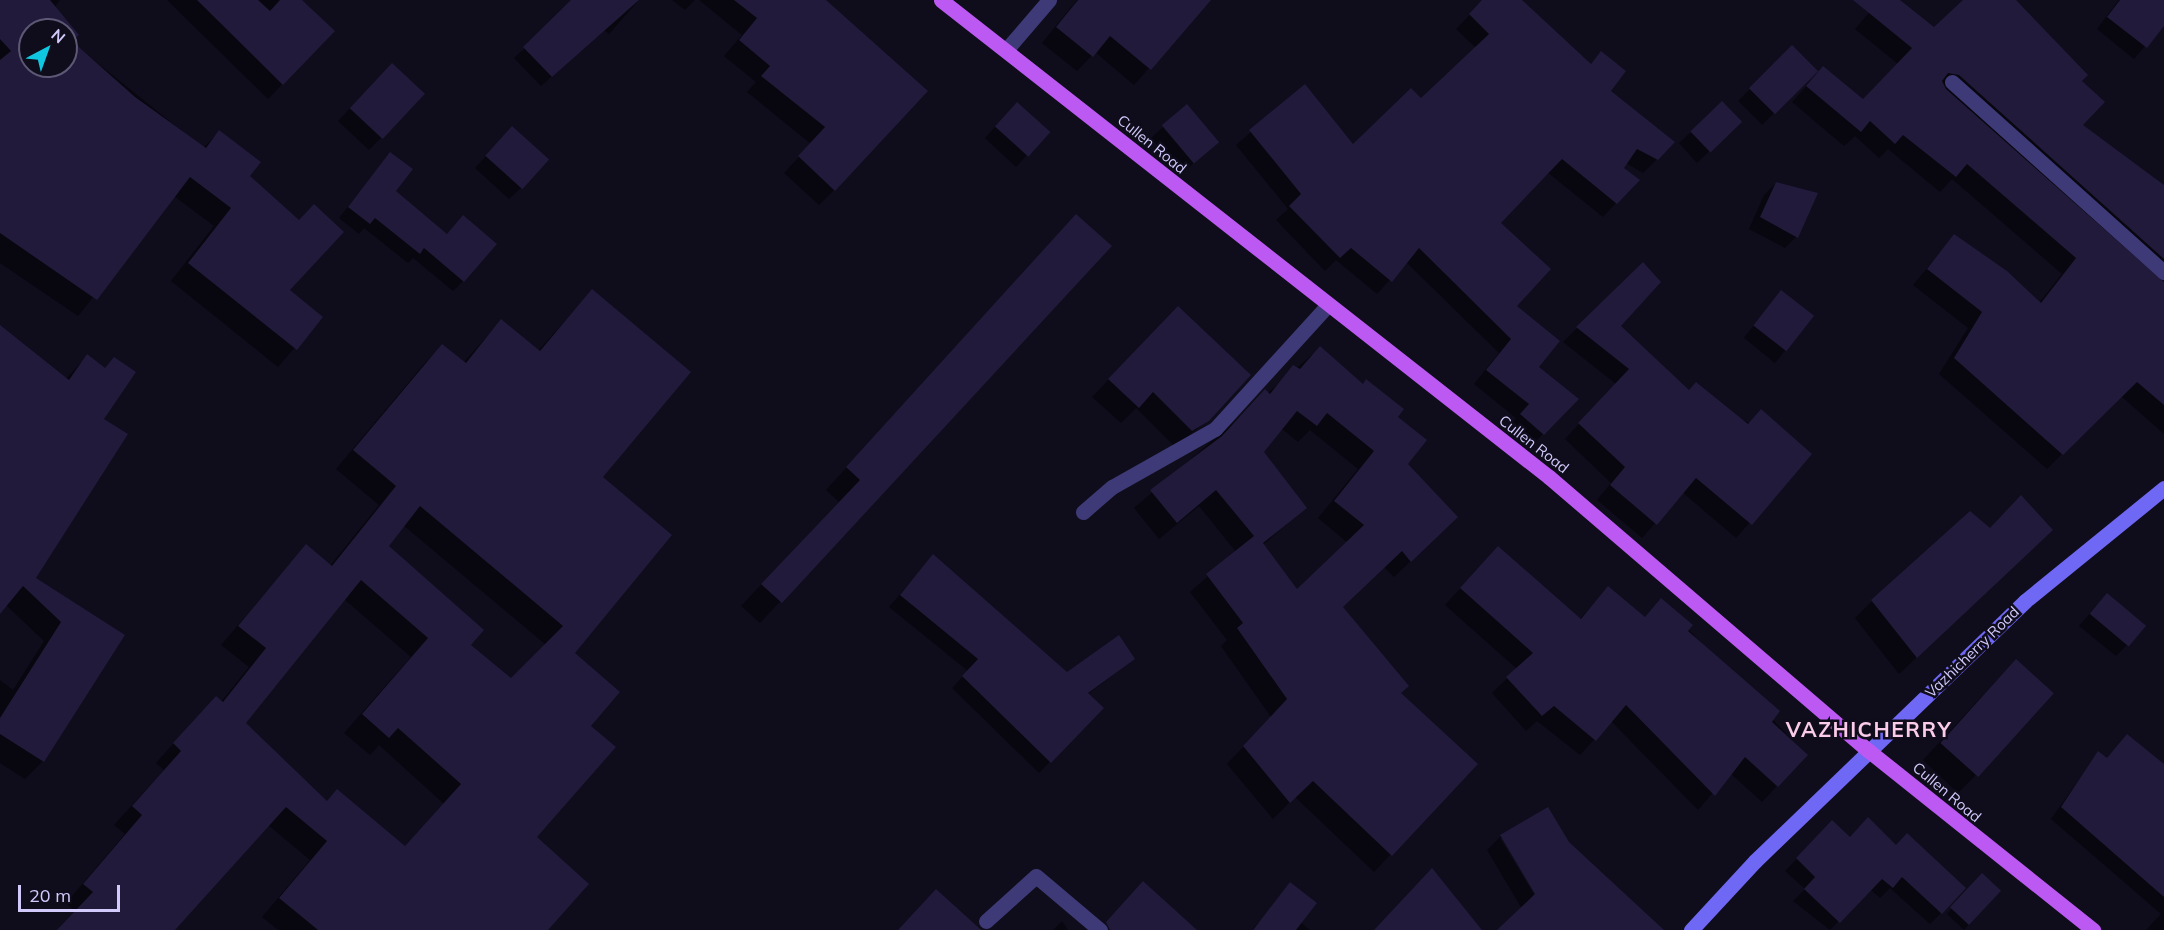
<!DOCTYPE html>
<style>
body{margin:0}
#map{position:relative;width:2164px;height:930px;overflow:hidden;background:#0f0c1b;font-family:Mulish,sans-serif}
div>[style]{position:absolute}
.shadow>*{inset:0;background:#0007;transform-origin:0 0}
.building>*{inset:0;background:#211a3b;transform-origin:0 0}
.service>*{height:15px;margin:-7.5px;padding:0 7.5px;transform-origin:7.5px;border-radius:7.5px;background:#3e3a77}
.minor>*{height:15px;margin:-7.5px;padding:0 7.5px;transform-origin:7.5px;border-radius:7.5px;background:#3e3a77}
.secondary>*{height:15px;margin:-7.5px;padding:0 7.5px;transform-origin:7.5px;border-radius:7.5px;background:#6f68f4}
.primary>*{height:15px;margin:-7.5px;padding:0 7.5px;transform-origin:7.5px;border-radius:7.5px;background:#bd59f3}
span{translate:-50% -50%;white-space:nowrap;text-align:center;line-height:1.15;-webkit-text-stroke:5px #0f0c1b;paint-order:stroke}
.street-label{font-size:15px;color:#d1cafb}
.district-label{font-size:21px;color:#fbcce9;font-weight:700;letter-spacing:1.5px}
.north{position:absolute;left:18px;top:18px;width:60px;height:60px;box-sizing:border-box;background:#0f0c1b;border:2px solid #5d5875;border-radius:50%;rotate:41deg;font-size:16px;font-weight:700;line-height:24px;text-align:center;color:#d1cafb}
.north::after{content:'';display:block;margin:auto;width:21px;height:27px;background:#10c7e1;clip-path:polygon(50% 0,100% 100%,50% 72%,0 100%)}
.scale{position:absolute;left:18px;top:885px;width:102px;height:27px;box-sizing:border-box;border:3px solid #d1cafb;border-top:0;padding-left:8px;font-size:18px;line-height:21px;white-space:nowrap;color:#d1cafb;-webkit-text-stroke:4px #0f0c1b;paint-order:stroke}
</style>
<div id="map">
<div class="shadow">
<div style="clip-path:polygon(evenodd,0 0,60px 0,54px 8px,77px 34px,70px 41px,203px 148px,219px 132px,248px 177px,288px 290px,321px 317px,278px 367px,171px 281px,214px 226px,174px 196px,78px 316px,0 263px,0 0,30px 30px,66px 30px,66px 66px,30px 66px,30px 30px)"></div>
<div style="clip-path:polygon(167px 0,298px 0,333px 31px,268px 99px)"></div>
<div style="clip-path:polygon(639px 0,609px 34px,604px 30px,541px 86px,514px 58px,576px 2px)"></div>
<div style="clip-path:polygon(672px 0,695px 0,685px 10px)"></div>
<div style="clip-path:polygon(699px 0,823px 0,834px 190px,819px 205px,784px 173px,811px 144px,747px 92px,756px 82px,724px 56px,742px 35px)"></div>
<div style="clip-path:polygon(1077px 0,1209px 0,1134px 85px,1095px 52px,1077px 71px,1042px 43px)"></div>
<div style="clip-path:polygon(1484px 0,1520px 0,1590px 65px,1601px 53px,1609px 91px,1657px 159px,1643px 173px,1626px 163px,1622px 168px,1637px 180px,1603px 217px,1547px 172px,1499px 223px,1514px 306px,1537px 367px,1577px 400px,1530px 447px,1508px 429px,1516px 418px,1474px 384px,1499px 353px,1406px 262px,1377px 294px,1336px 260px,1325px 271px,1276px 220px,1288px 209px,1236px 145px,1305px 86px,1353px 146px,1421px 100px,1476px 48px,1456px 29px)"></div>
<div style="clip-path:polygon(1880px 0,1898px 0,1935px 29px,1965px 0,2014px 0,2080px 81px,2081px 126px,2164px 186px,2164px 434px,2121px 396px,2047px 469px,1939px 374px,1968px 328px,1913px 285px,1954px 236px,2039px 303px,2062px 274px,1952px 179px,1940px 192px,1888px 149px,1879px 158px,1855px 136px,1844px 146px,1792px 102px,1823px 68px,1863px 100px,1898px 64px,1855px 29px)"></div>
<div style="clip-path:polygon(2119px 0,2164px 0,2164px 23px,2134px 59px,2097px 29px)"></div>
<div style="left:1792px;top:47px;width:34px;height:76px;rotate:45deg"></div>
<div style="clip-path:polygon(380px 77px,423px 94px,369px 150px,338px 121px)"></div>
<div style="clip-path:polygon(1186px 106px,1205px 153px,1181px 174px,1151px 138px)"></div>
<div style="clip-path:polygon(1006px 115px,1048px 132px,1016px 167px,985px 138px)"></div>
<div style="clip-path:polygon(1691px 132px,1728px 133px,1697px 163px,1679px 143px)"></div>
<div style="clip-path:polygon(501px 140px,521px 188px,509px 199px,475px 168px)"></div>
<div style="clip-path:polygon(390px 154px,394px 191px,446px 235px,463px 217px,463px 281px,453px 291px,413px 258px,408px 263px,364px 228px,359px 234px,339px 218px)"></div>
<div style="clip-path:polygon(1776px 183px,1796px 237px,1785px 248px,1749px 229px,1764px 195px)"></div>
<div style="clip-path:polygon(1076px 216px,1110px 246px,760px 623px,741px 606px,839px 502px,826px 490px)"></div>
<div style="clip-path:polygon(1643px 264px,1619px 327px,1688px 392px,1810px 454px,1736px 538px,1682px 492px,1642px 538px,1597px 500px,1611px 483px,1565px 439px,1616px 384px,1563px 342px)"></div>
<div style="clip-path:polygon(evenodd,592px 291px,601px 477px,572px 653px,589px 726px,535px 837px,546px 930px,278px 930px,262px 917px,310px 860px,268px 825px,173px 930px,58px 930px,75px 911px,66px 903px,125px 834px,114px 825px,164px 770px,156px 763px,198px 716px,221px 702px,249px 667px,221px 645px,306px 546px,330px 566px,379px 505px,336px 469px,424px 364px,442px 346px,463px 363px,501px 321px,538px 351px,592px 291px,403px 525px,546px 645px,511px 680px,469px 645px,387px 546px,403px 525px,592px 291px,344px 599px,411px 657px,344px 733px,370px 755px,379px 745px,444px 804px,404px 847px,326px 802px,244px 724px,344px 599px)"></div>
<div style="left:1781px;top:292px;width:40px;height:59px;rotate:39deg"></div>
<div style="clip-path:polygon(1161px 325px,1208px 420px,1175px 447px,1136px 408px,1121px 423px,1092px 397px)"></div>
<div style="clip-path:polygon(0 331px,65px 380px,87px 356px,102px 420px,34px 579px,123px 635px,43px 761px,25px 779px,0 763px,0 680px,13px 690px,44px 641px,6px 605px,0 612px)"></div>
<div style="clip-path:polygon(evenodd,1320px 348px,1396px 417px,1406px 464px,1439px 534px,1394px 577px,1384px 567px,1341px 607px,1399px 693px,1475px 764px,1374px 872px,1295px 797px,1273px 819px,1227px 764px,1271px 717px,1221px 646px,1227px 640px,1190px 592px,1236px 552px,1199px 506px,1159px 539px,1134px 508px,1320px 348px,1281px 428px,1298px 442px,1310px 430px,1358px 469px,1318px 518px,1348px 543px,1297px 591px,1263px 545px,1305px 508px,1262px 452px,1281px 428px)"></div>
<div style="clip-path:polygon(1989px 530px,2034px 547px,1899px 674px,1855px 618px,1872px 601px)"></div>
<div style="clip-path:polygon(1498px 548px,1579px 620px,1608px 588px,1644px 618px,1661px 600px,1806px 755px,1762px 802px,1730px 773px,1698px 810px,1611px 721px,1580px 755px,1537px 721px,1526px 731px,1492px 693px,1517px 669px,1445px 605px)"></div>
<div style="clip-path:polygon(933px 556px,1067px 674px,1134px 659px,1088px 694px,1102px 708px,1039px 773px,952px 688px,968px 671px,889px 607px)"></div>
<div style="clip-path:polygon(2096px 606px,2127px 645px,2116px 656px,2079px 626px)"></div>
<div style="clip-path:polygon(1999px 678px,1975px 776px,1958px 793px,1923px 760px)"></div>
<div style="clip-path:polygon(2098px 753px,2106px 759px,2164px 766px,2164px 930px,2146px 930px,2161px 914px,2051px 819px)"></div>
<div style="clip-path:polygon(1868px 819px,1941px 913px,1930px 924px,1890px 888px,1880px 898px,1870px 889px,1830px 930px,1793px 901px,1805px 889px,1785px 871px,1832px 822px,1849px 839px)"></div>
<div style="clip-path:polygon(evenodd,1501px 836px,1568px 843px,1653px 922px,1645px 930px,1499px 930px,1522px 909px,1487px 850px,1501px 836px,1500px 838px,1504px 838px,1540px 899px,1538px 901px,1500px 838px)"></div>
<div style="clip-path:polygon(1976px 881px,1999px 891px,1964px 930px,1947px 914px)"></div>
<div style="clip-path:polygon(1291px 884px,1300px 922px,1310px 930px,1252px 930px)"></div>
<div style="clip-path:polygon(1062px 921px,1068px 930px,1053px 930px)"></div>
</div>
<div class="building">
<div style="clip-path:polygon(evenodd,0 0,50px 0,79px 35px,72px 41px,135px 97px,206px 148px,219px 130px,261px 162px,250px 176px,299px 220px,314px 204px,344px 232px,290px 290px,323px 317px,297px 350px,188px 263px,231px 208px,190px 177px,97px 300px,0 233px,0 60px,11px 51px,0 39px,0 0,30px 30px,66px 30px,66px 66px,30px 66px,30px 30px)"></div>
<div style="clip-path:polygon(197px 0,258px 0,270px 11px,280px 0,302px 0,335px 31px,283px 85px)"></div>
<div style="clip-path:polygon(571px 0,639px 0,552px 77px,523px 47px)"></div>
<div style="clip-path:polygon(734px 0,826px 0,928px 91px,835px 191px,798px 156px,825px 127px,761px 76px,770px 66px,739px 40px,757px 18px)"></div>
<div style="clip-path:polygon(1078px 0,1211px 0,1151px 70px,1110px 36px,1093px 57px,1056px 27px)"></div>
<div style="clip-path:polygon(1482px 0,1522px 0,1591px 64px,1601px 51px,1626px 71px,1611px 91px,1675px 142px,1658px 160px,1637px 149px,1624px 168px,1640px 180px,1617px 204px,1562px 159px,1501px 223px,1551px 269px,1517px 306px,1560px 341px,1539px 367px,1579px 399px,1544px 435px,1520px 414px,1529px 404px,1486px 370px,1511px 339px,1419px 248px,1392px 282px,1351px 248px,1340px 258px,1289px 206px,1301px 194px,1249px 130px,1305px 84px,1353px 144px,1411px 88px,1421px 98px,1489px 34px,1469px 14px)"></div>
<div style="clip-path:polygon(1853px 0,1900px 0,1934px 27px,1963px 0,2016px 0,2088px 75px,2082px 81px,2105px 102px,2083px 125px,2164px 185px,2164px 259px,1959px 75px,1948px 73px,1942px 81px,1946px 89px,2164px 282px,2164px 405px,2137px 382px,2063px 455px,1954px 358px,1982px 312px,1927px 269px,1954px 234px,2007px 271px,2041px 303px,2076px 258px,1967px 164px,1956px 177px,1903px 135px,1895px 144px,1870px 121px,1861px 132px,1806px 86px,1823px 66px,1863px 99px,1912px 48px)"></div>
<div style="clip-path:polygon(2120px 0,2164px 0,2164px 26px,2147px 48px,2107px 17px)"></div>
<div style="left:1792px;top:45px;width:37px;height:61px;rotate:45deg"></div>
<div style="left:392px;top:63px;width:45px;height:62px;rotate:43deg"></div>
<div style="left:1722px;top:101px;width:29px;height:44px;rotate:46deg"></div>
<div style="left:1017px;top:102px;width:45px;height:33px;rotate:42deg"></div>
<div style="left:1187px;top:104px;width:50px;height:33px;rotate:50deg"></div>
<div style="left:512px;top:126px;width:50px;height:40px;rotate:42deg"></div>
<div style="clip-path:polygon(390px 152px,413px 169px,396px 191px,447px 234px,463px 215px,497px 244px,464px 282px,424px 248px,420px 254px,375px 218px,370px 224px,348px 207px)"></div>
<div style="clip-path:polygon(1776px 182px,1818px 193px,1798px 238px,1760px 217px)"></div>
<div style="clip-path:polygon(1076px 214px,1112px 246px,782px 603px,761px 584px,860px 480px,846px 467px)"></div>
<div style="clip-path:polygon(1643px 262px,1661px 282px,1621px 326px,1689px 390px,1696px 382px,1748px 424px,1761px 409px,1812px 454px,1752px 525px,1696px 478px,1657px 525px,1610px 485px,1625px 467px,1578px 423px,1629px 369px,1576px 327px)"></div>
<div style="clip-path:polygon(evenodd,592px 289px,691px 372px,603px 477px,672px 535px,575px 653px,620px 692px,591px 726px,616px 747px,537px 837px,589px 884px,548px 930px,318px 930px,279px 898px,327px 841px,286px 807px,175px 930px,57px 930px,93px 892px,83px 884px,142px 815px,132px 806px,181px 751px,173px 743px,216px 696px,223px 702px,266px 648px,238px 626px,306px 544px,332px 566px,396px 486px,353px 450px,442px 344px,466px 363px,501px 319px,540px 351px,592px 289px,420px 506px,563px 626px,511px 678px,471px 645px,484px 630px,389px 546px,420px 506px,592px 289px,361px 580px,428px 638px,362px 714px,389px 738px,398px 728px,461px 784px,405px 846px,337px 789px,327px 801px,246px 723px,361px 580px)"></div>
<div style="left:1781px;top:290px;width:42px;height:45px;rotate:38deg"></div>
<div style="clip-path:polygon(1178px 306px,1251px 375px,1209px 421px,1192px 431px,1153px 392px,1139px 408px,1108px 379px)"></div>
<div style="clip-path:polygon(0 325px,69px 380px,87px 354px,105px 368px,114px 357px,136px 372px,104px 419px,128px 434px,36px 578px,125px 635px,44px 762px,0 734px,0 718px,61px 622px,23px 586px,0 614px)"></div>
<div style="clip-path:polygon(evenodd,1320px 346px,1363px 384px,1366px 379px,1404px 409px,1398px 417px,1427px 440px,1408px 464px,1458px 517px,1411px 562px,1402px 551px,1343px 607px,1409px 686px,1401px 693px,1478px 764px,1392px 856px,1313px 781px,1290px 803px,1243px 746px,1287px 699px,1237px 628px,1243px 623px,1206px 574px,1254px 536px,1216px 490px,1177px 523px,1150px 490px,1222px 436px,1265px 389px,1270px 394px,1293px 365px,1300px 369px,1320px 346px,1297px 411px,1317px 426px,1327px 413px,1374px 451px,1334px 501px,1364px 525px,1297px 589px,1263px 543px,1307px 508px,1264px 452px,1297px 411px)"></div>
<div style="clip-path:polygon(2021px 495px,2053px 530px,1917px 658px,1871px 600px,1970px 511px,1990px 528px)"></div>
<div style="clip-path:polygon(1498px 546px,1581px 619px,1608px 586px,1645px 617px,1661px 598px,1693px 625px,1688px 631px,1780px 711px,1772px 722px,1808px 755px,1778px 787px,1745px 757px,1715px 796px,1626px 705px,1596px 741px,1554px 706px,1542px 716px,1506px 677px,1533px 653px,1460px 588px)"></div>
<div style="clip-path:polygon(933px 554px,1067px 672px,1119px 635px,1135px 659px,1088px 693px,1104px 708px,1051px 763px,962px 676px,978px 659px,900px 595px)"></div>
<div style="left:2107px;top:593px;width:51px;height:27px;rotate:40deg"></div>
<div style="left:2016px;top:659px;width:51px;height:113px;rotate:42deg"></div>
<div style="clip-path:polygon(2127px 734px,2164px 764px,2164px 897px,2061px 807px,2098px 751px,2107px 758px)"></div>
<div style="clip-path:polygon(1548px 807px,1569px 842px,1664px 930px,1497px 930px,1535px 894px,1500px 835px)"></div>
<div style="clip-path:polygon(1868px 817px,1896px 845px,1907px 833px,1966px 888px,1942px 914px,1902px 877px,1893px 888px,1882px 879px,1840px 923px,1804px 889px,1815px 877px,1796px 858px,1832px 820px,1850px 837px)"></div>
<div style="clip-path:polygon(1432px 868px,1482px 930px,1374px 930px)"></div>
<div style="left:1982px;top:873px;width:26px;height:47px;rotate:43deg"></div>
<div style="clip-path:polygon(1143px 881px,1197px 930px,1110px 930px,1106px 922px)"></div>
<div style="clip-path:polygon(1290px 882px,1317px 903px,1296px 930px,1253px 930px)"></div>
<div style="clip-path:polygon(936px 889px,979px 928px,982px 930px,898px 930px)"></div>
</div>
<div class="service">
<div style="left:1952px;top:82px;width:285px;rotate:41.9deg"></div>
</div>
<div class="minor">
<div style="left:1006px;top:50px;width:66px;rotate:-49.3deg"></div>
<div style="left:1083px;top:512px;width:38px;rotate:-41deg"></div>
<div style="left:1112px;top:487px;width:118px;rotate:-29.4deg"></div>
<div style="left:1215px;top:429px;width:166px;rotate:-47.7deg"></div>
<div style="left:986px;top:921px;width:67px;rotate:-42deg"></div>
<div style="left:1036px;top:876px;width:84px;rotate:40.2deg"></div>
</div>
<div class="secondary">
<div style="left:1691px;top:930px;width:94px;rotate:-47.2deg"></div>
<div style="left:1755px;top:861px;width:375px;rotate:-43.9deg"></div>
<div style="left:2025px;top:601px;width:179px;rotate:-39.1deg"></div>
</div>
<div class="primary">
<div style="left:941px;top:0;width:773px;rotate:38.12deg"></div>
<div style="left:1549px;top:477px;width:421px;rotate:40.6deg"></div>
<div style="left:1869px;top:751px;width:287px;rotate:38.6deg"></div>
</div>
<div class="street-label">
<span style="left:1152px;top:144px;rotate:39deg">Cullen Road</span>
<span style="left:1534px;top:444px;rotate:38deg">Cullen Road</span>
<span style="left:1972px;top:652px;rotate:-44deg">Vazhicherry Road</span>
<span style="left:1947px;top:792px;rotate:40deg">Cullen Road</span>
</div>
<div class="district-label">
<span style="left:1869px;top:729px">VAZHICHERRY</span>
</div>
<div class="north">N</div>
<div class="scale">20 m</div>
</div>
